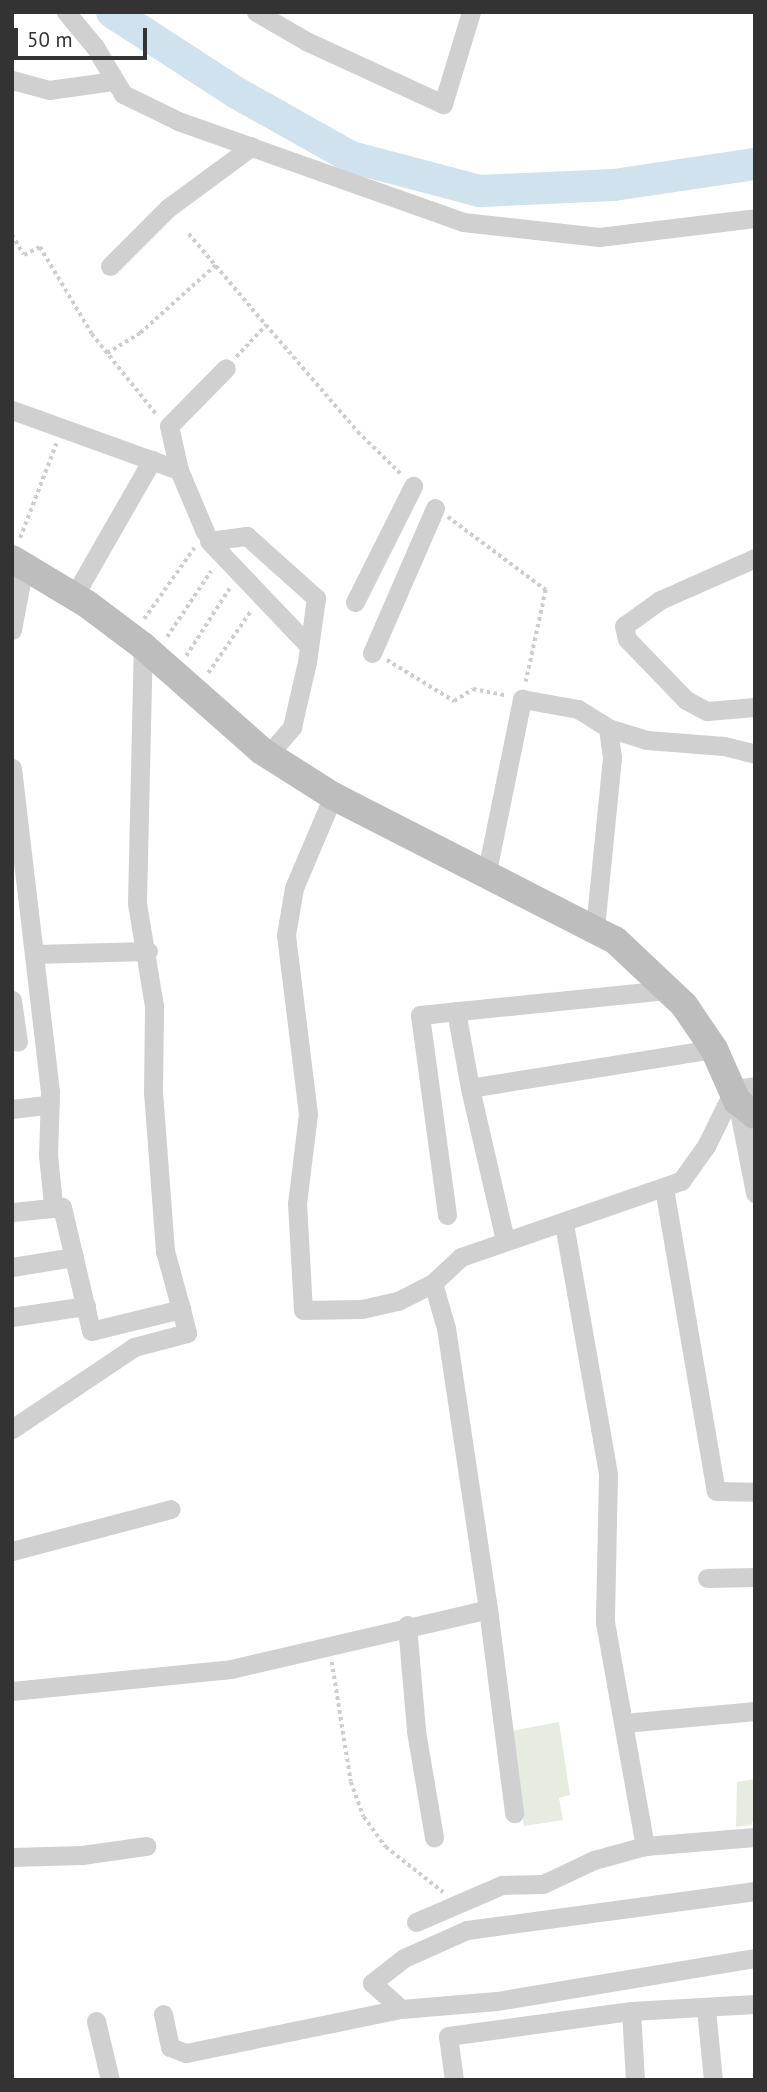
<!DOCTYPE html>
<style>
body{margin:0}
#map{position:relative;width:767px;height:2092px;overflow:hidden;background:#fff;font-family:"PT Sans",sans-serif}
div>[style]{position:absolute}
.green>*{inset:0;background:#e6ecdf}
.river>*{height:32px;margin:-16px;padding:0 16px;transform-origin:16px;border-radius:16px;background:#cfe2ee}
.path>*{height:3.5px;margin-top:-1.75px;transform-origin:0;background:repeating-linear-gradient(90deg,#cdcdcd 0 3.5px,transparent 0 7px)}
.street>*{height:19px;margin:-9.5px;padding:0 9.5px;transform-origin:9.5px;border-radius:9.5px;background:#d0d0d0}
.secondary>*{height:28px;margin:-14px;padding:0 14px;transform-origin:14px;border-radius:14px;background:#bdbdbd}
span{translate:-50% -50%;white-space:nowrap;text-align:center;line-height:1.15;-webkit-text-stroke:7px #fff;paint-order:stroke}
.frame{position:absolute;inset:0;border:14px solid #333;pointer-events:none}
.scale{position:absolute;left:14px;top:28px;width:133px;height:32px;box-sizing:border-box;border:4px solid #333;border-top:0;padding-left:9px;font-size:21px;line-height:24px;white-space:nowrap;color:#333;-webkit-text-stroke:5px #fff;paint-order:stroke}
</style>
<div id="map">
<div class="green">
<div style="clip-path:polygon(559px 1722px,570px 1795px,559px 1798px,563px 1820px,524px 1826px,511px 1731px)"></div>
<div style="clip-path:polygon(755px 1779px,755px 1817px,751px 1825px,736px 1827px,737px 1782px)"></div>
</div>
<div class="river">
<div style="left:112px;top:12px;width:147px;rotate:33deg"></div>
<div style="left:235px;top:92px;width:133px;rotate:29.3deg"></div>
<div style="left:351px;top:157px;width:133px;rotate:14.8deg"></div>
<div style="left:480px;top:191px;width:134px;rotate:-2.6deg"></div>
<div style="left:614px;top:185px;width:143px;rotate:-8.5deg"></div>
</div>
<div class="path">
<div style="left:189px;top:234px;width:119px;rotate:49.8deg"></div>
<div style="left:12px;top:235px;width:23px;rotate:59deg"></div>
<div style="left:24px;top:255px;width:18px;rotate:-27deg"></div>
<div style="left:40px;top:247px;width:101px;rotate:59.1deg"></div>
<div style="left:92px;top:334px;width:104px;rotate:51.3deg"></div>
<div style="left:107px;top:353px;width:39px;rotate:-31deg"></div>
<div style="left:140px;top:333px;width:105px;rotate:-41.9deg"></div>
<div style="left:236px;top:357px;width:44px;rotate:-46.8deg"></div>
<div style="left:266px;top:325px;width:141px;rotate:49.3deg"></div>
<div style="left:358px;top:432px;width:60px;rotate:44.3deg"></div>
<div style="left:448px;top:517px;width:122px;rotate:36.7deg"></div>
<div style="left:546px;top:590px;width:94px;rotate:102.3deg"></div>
<div style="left:20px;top:538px;width:101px;rotate:-69deg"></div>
<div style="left:144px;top:619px;width:87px;rotate:-54.8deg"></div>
<div style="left:167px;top:637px;width:79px;rotate:-56.3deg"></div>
<div style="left:186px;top:656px;width:80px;rotate:-57.3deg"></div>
<div style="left:387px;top:660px;width:79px;rotate:31.5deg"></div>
<div style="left:454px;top:701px;width:22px;rotate:-32deg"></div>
<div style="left:473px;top:689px;width:32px;rotate:11deg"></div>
<div style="left:208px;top:673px;width:75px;rotate:-55.3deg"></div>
<div style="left:332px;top:1662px;width:121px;rotate:81deg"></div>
<div style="left:351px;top:1782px;width:37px;rotate:70deg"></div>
<div style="left:364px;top:1817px;width:37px;rotate:54deg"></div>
<div style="left:386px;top:1847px;width:73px;rotate:38.3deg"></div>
</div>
<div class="street">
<div style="left:66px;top:12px;width:45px;rotate:50.4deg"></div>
<div style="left:95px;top:47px;width:55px;rotate:59.2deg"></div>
<div style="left:123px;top:94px;width:61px;rotate:26.1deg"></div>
<div style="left:178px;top:121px;width:302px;rotate:19.5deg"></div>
<div style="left:463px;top:222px;width:137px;rotate:6.3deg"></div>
<div style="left:599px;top:237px;width:157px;rotate:-6.9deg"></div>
<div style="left:256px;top:12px;width:58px;rotate:30.1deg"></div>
<div style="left:306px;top:41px;width:151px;rotate:24.7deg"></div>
<div style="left:443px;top:104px;width:96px;rotate:-73.1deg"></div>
<div style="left:12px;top:80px;width:38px;rotate:15deg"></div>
<div style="left:49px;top:90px;width:66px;rotate:-7.9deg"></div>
<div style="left:110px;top:266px;width:82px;rotate:-45deg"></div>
<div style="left:168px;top:208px;width:104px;rotate:-36.4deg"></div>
<div style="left:12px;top:410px;width:177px;rotate:19.8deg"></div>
<div style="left:179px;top:470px;width:67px;rotate:67.2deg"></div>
<div style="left:179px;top:470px;width:45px;rotate:-102.8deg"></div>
<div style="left:169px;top:426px;width:81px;rotate:-45.5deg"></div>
<div style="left:755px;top:558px;width:104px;rotate:156.1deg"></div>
<div style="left:660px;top:600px;width:44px;rotate:144.2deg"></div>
<div style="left:624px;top:626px;width:13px;rotate:77deg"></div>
<div style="left:627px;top:639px;width:85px;rotate:46deg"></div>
<div style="left:686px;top:700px;width:24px;rotate:28deg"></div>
<div style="left:707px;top:711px;width:48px;rotate:-4.8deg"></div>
<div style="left:74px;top:596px;width:157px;rotate:-60.2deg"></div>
<div style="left:355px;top:602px;width:130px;rotate:-63.4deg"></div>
<div style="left:12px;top:630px;width:65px;rotate:-79.4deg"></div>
<div style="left:372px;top:653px;width:158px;rotate:-66.5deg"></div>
<div style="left:268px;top:755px;width:37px;rotate:-49deg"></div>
<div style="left:292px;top:727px;width:67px;rotate:-77deg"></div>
<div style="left:307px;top:662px;width:65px;rotate:-82deg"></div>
<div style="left:316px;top:598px;width:93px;rotate:-138.1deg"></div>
<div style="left:247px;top:536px;width:38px;rotate:173deg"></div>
<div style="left:209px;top:541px;width:144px;rotate:46.4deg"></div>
<div style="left:12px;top:768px;width:327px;rotate:83.3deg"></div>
<div style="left:50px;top:1093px;width:62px;rotate:91.8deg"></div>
<div style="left:48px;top:1155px;width:49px;rotate:84.2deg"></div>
<div style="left:53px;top:1204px;width:9px;rotate:18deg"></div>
<div style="left:62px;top:1207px;width:127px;rotate:76.8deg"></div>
<div style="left:91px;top:1331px;width:93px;rotate:-13.7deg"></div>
<div style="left:181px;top:1309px;width:60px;rotate:-105.4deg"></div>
<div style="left:165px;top:1251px;width:159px;rotate:-94.3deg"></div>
<div style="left:153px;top:1092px;width:86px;rotate:-89.3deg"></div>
<div style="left:154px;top:1006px;width:104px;rotate:-99.4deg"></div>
<div style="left:137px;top:903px;width:257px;rotate:-88.7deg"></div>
<div style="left:333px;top:796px;width:100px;rotate:113deg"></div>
<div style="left:294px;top:888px;width:48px;rotate:99.7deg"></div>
<div style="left:286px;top:935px;width:180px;rotate:83deg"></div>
<div style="left:308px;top:1114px;width:90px;rotate:97deg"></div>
<div style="left:297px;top:1203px;width:107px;rotate:86.8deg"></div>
<div style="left:303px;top:1310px;width:59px;rotate:-1deg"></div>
<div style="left:362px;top:1309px;width:37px;rotate:-13deg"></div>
<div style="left:398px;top:1301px;width:39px;rotate:-27deg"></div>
<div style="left:486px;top:876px;width:181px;rotate:-78.5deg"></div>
<div style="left:522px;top:699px;width:57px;rotate:10.1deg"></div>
<div style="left:578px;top:709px;width:36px;rotate:32deg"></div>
<div style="left:608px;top:728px;width:41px;rotate:17.1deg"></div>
<div style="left:647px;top:740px;width:77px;rotate:4.5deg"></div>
<div style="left:724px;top:746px;width:32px;rotate:14deg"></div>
<div style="left:595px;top:928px;width:172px;rotate:-84.3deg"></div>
<div style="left:612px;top:757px;width:29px;rotate:-98deg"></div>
<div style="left:35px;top:954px;width:113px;rotate:-1.5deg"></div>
<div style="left:12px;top:1000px;width:42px;rotate:81.9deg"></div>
<div style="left:456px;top:1011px;width:78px;rotate:79.7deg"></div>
<div style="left:737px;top:1101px;width:94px;rotate:78.9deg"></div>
<div style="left:12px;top:1109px;width:38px;rotate:-7deg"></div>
<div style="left:664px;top:1188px;width:307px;rotate:80.3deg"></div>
<div style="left:716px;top:1491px;width:39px;rotate:1deg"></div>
<div style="left:12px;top:1212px;width:50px;rotate:-5.7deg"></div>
<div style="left:447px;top:1215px;width:202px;rotate:-97.7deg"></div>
<div style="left:420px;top:1015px;width:248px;rotate:-5.8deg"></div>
<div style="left:564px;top:1224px;width:254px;rotate:80deg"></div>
<div style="left:608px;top:1474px;width:148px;rotate:91.2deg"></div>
<div style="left:605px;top:1622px;width:228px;rotate:79.9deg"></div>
<div style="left:505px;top:1240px;width:156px;rotate:-103deg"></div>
<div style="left:470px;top:1088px;width:247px;rotate:-9.1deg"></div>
<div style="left:12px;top:1267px;width:63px;rotate:-9.2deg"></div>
<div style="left:12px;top:1317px;width:75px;rotate:-8.5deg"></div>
<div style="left:12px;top:1429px;width:147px;rotate:-33.9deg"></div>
<div style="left:134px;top:1347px;width:55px;rotate:-14.8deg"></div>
<div style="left:187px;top:1333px;width:25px;rotate:-104deg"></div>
<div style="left:12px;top:1551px;width:164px;rotate:-14.8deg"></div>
<div style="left:707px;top:1578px;width:48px;rotate:-1.2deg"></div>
<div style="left:488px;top:1609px;width:206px;rotate:82.7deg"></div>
<div style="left:407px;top:1625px;width:106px;rotate:85.1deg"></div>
<div style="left:416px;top:1731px;width:108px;rotate:80.4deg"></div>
<div style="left:12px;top:1691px;width:220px;rotate:-5.7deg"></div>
<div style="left:231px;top:1669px;width:264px;rotate:-13.1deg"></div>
<div style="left:488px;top:1609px;width:284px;rotate:-98.5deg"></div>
<div style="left:446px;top:1328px;width:47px;rotate:-106.1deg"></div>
<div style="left:433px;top:1283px;width:38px;rotate:-43deg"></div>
<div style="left:461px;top:1257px;width:233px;rotate:-19.1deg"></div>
<div style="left:681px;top:1181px;width:43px;rotate:-54.5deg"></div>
<div style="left:706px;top:1146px;width:64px;rotate:-63.8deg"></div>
<div style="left:734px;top:1089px;width:21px;rotate:-8deg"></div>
<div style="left:624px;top:1723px;width:132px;rotate:-5.2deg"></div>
<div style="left:12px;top:1857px;width:70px;rotate:-1.6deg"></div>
<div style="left:82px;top:1855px;width:65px;rotate:-8deg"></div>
<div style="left:416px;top:1922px;width:94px;rotate:-23.3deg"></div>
<div style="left:502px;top:1885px;width:41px;rotate:-1.4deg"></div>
<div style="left:543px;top:1884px;width:56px;rotate:-25.2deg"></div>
<div style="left:594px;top:1860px;width:53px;rotate:-15.4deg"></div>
<div style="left:645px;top:1846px;width:110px;rotate:-4.7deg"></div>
<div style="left:401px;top:2009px;width:39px;rotate:-138deg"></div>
<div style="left:372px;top:1983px;width:41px;rotate:-38deg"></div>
<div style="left:404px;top:1958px;width:69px;rotate:-24deg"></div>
<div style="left:467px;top:1930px;width:291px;rotate:-7.7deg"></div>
<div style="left:706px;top:2009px;width:71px;rotate:84.4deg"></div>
<div style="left:631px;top:2011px;width:69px;rotate:86.7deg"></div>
<div style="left:163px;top:2014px;width:34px;rotate:78deg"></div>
<div style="left:170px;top:2047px;width:17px;rotate:21deg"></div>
<div style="left:186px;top:2053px;width:219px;rotate:-11.6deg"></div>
<div style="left:401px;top:2009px;width:96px;rotate:-4.8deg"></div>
<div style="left:497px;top:2001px;width:262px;rotate:-9.5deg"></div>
<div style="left:96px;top:2021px;width:61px;rotate:76.7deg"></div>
<div style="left:454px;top:2080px;width:44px;rotate:-97.8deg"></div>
<div style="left:448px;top:2036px;width:185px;rotate:-7.8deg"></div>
<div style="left:631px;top:2011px;width:124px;rotate:-3.2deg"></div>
</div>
<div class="secondary">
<div style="left:12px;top:559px;width:87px;rotate:31deg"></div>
<div style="left:87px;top:604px;width:70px;rotate:36.9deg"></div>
<div style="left:143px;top:646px;width:159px;rotate:41.4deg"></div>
<div style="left:262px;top:751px;width:84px;rotate:32.4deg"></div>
<div style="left:333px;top:796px;width:317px;rotate:27.1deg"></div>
<div style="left:615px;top:940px;width:95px;rotate:43.3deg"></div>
<div style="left:684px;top:1005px;width:53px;rotate:55.7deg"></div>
<div style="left:714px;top:1049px;width:57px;rotate:66.1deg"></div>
<div style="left:737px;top:1101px;width:23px;rotate:38deg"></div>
</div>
<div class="frame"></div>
<div class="scale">50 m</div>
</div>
